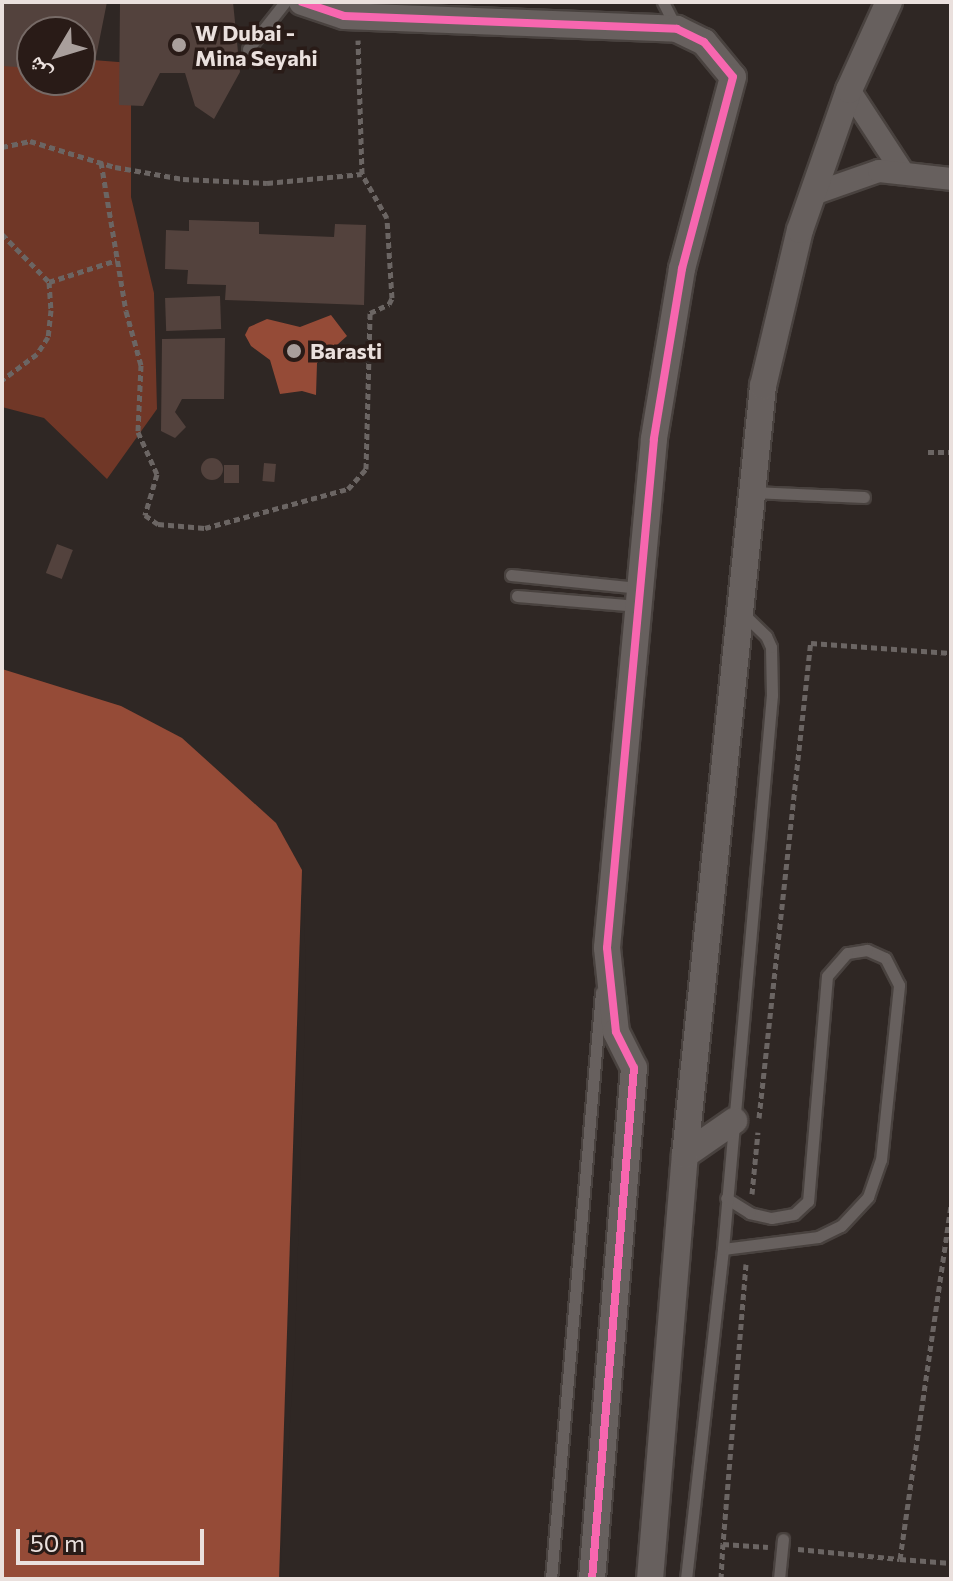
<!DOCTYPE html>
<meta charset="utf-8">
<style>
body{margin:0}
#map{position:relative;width:953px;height:1581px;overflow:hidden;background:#2f2724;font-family:Commissioner,"Noto Naskh Arabic",sans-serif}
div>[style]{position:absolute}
.green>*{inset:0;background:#703727}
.water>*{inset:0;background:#954b37}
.pier>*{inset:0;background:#2f2724}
.building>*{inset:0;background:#53423d;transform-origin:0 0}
.round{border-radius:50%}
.path>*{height:5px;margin-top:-2.5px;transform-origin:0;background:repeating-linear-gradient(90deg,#6b6563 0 6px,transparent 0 10px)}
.roads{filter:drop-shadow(2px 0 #49423f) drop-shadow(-2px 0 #49423f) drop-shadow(0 2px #49423f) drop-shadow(0 -2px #49423f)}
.service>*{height:11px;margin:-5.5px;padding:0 5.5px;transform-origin:5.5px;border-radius:5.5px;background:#67605e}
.minor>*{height:22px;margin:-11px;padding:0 11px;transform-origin:11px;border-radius:11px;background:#67605e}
.tertiary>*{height:26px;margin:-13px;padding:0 13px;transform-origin:13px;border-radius:13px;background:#67605e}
.cycleway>*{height:8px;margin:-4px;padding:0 4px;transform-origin:4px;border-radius:4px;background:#f766af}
.dots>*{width:22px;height:22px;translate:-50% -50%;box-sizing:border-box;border:4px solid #291b17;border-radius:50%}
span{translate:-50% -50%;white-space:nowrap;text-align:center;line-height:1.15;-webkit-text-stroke:7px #291b17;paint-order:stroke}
.poi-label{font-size:22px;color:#eae0dd;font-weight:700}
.left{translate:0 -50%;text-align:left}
.frame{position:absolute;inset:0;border:4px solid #eae0dd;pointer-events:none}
.north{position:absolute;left:16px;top:16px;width:80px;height:80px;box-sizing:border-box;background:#291b17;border:2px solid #766a66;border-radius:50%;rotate:232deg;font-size:22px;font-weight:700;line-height:32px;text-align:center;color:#eae0dd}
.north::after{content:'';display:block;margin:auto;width:28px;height:36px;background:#a99f9c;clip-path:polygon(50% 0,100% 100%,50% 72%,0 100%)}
.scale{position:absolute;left:16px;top:1529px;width:188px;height:36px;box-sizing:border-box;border:4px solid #eae0dd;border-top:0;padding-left:10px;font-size:24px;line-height:28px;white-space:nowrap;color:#eae0dd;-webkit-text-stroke:6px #291b17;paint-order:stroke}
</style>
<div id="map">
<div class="green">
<div style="clip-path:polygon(2px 53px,32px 55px,32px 80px,80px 80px,80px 59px,131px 63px,131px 197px,154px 293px,157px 409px,107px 479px,44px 418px,2px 407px)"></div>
</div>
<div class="water">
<div style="clip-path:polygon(331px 315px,347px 336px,317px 363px,316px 395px,302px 391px,280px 394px,270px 360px,251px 346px,245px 335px,249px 327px,267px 319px,300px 327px)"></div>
<div style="clip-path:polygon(2px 669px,121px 706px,182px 738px,276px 823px,302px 870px,279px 1579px,2px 1579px)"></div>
</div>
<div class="pier">
<div style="clip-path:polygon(303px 864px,306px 983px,295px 1345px,280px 1579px)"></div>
</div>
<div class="building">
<div style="clip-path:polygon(2px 2px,107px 2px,93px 72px,80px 71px,80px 32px,32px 32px,32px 68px,2px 66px)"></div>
<div style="clip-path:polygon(120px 2px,233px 2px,240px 72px,214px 119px,195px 106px,185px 73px,160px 73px,143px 106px,119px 105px)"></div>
<div style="clip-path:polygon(189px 220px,259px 222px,259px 234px,334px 237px,335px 224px,366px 225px,364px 305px,225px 300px,226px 285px,187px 284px,188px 270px,165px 269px,166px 230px,189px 231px)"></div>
<div style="left:220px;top:296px;width:33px;height:55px;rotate:88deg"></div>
<div style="clip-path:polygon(225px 338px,224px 399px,182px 399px,175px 412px,186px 427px,175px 438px,161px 431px,162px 339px)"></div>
<div class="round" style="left:201px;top:458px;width:22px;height:22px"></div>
<div style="left:264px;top:463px;width:12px;height:18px;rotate:5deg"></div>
<div style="left:224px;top:465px;width:15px;height:18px"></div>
<div style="left:57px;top:544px;width:17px;height:31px;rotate:21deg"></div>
</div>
<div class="path">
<div style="left:2px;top:147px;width:29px;rotate:-12deg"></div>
<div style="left:30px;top:141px;width:89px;rotate:17deg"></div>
<div style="left:115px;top:167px;width:69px;rotate:10deg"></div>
<div style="left:183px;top:179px;width:84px;rotate:2.7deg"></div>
<div style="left:267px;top:183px;width:95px;rotate:-5.4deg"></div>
<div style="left:101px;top:162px;width:151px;rotate:80.5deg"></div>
<div style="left:126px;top:311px;width:56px;rotate:74.5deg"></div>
<div style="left:141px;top:365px;width:67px;rotate:92.6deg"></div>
<div style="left:138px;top:432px;width:46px;rotate:65.7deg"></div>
<div style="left:157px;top:474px;width:43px;rotate:106.3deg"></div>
<div style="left:145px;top:515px;width:16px;rotate:35deg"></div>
<div style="left:158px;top:524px;width:47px;rotate:4.9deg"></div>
<div style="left:205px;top:528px;width:148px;rotate:-15.3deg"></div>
<div style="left:348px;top:489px;width:27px;rotate:-48deg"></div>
<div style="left:366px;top:469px;width:156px;rotate:-88.5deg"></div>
<div style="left:370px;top:313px;width:21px;rotate:-25deg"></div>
<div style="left:389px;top:304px;width:7px;rotate:-63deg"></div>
<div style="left:392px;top:298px;width:80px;rotate:-93.6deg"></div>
<div style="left:387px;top:218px;width:51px;rotate:-119.6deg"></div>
<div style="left:362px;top:174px;width:134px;rotate:-91.7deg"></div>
<div style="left:2px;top:234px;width:67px;rotate:45.6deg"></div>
<div style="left:49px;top:282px;width:28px;rotate:86deg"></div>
<div style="left:51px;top:310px;width:27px;rotate:96deg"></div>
<div style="left:48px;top:337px;width:20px;rotate:123deg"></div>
<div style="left:37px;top:354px;width:44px;rotate:143.4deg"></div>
<div style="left:49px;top:282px;width:71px;rotate:-17.9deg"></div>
<div style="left:928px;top:452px;width:23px"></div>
<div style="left:759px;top:1118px;width:478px;rotate:-83.8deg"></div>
<div style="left:811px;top:643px;width:140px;rotate:4.1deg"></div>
<div style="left:752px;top:1194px;width:62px;rotate:-84.5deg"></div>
<div style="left:746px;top:1264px;width:281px;rotate:94.7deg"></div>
<div style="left:723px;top:1544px;width:45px;rotate:3.8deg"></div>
<div style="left:798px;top:1549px;width:102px;rotate:5.6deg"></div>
<div style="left:900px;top:1559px;width:357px;rotate:-81.8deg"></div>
<div style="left:900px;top:1559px;width:51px;rotate:4.5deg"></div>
<div style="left:721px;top:1579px;width:35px;rotate:-87deg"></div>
</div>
<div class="roads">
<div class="service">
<div style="left:663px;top:2px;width:27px;rotate:63deg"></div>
<div style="left:248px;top:49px;width:60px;rotate:-51.8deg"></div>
<div style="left:752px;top:492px;width:112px;rotate:2.6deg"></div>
<div style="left:511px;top:575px;width:130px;rotate:5.8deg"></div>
<div style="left:517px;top:596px;width:122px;rotate:4.7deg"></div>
<div style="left:723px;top:1249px;width:96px;rotate:-7.2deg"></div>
<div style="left:818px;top:1237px;width:25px;rotate:-26deg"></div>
<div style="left:841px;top:1226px;width:40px;rotate:-47deg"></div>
<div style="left:868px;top:1197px;width:39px;rotate:-71deg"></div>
<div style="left:881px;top:1160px;width:176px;rotate:-84.1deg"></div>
<div style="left:899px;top:985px;width:30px;rotate:-117deg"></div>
<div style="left:885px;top:958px;width:20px;rotate:-156deg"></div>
<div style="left:867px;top:950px;width:20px;rotate:171deg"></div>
<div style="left:847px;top:953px;width:30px;rotate:131deg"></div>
<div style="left:827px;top:976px;width:226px;rotate:94.8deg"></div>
<div style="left:808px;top:1201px;width:19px;rotate:137deg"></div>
<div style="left:794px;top:1214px;width:23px;rotate:170deg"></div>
<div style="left:771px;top:1218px;width:22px;rotate:-167deg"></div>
<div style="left:750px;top:1213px;width:28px;rotate:-148deg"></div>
<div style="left:551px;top:1579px;width:589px;rotate:-85.13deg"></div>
<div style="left:686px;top:1579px;width:332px;rotate:-83.6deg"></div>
<div style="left:723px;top:1249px;width:556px;rotate:-84.95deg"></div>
<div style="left:772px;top:695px;width:48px;rotate:-91.2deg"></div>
<div style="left:771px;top:647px;width:12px;rotate:-114deg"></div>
<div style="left:766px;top:636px;width:33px;rotate:-136deg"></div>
<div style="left:779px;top:1579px;width:40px;rotate:-84.3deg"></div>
</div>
<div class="minor">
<div style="left:849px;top:90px;width:97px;rotate:56.8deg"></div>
<div style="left:813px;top:194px;width:70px;rotate:-19.2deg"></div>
<div style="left:879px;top:171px;width:72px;rotate:6.3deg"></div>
</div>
<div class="tertiary">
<div style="left:302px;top:2px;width:44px;rotate:18.4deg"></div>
<div style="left:344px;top:16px;width:333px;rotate:2.2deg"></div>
<div style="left:677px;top:29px;width:30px;rotate:26deg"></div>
<div style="left:704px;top:42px;width:45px;rotate:50.4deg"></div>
<div style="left:733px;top:77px;width:199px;rotate:104.9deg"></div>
<div style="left:682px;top:269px;width:172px;rotate:99.4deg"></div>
<div style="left:654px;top:439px;width:511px;rotate:95.28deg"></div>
<div style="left:607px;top:948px;width:84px;rotate:83.9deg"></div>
<div style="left:616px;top:1032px;width:40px;rotate:63.4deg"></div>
<div style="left:634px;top:1068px;width:513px;rotate:94.7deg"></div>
<div style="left:685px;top:1155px;width:60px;rotate:-34.8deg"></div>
<div style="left:650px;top:1579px;width:425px;rotate:-85.3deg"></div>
<div style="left:685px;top:1155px;width:773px;rotate:-84.21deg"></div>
<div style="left:763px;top:386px;width:160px;rotate:-76.7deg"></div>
<div style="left:800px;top:230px;width:148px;rotate:-70.7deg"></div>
<div style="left:849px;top:90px;width:97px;rotate:-65.6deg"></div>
</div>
</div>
<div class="cycleway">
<div style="left:302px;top:2px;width:44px;rotate:18.4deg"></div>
<div style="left:344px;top:16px;width:333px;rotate:2.2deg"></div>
<div style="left:677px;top:29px;width:30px;rotate:26deg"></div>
<div style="left:704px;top:42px;width:45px;rotate:50.4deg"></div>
<div style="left:733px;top:77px;width:199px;rotate:104.9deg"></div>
<div style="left:682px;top:269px;width:172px;rotate:99.4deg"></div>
<div style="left:654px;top:439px;width:511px;rotate:95.28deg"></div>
<div style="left:607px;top:948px;width:84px;rotate:83.9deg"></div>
<div style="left:616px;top:1032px;width:40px;rotate:63.4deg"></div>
<div style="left:634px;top:1068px;width:513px;rotate:94.7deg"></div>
</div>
<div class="dots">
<div style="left:179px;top:45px;background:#a99f9c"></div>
<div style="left:294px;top:351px;background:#a99f9c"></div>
</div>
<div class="poi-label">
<span class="left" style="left:195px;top:45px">W Dubai -<br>Mina Seyahi</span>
<span class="left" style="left:310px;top:351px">Barasti</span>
</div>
<div class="frame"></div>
<div class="north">ش</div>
<div class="scale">50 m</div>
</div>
